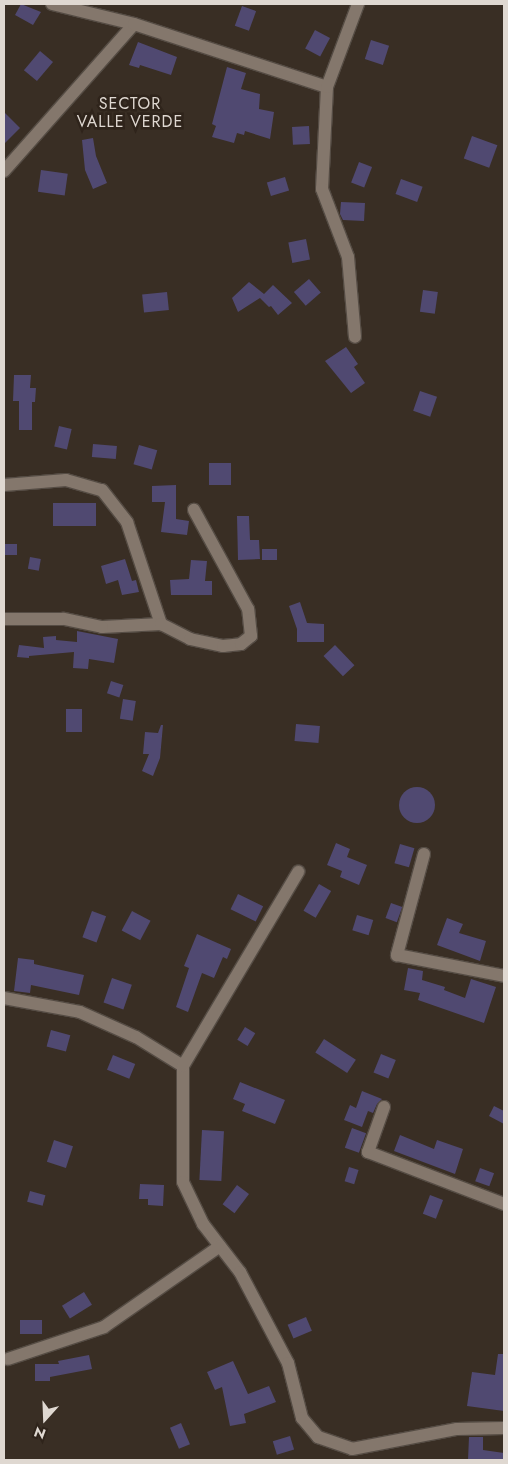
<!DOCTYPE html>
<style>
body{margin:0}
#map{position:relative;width:508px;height:1464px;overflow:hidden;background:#392e24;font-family:Jost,sans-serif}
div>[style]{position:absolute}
.building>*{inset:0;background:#504971;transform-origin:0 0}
.round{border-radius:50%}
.roads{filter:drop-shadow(1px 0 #554c44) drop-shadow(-1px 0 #554c44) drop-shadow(0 1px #554c44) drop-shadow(0 -1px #554c44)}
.street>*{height:12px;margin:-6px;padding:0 6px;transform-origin:6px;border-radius:6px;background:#84776c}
span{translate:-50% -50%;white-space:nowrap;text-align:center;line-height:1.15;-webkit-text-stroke:5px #2f241b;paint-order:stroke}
.neighbourhood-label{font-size:16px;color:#dfd8d1;letter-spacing:1px}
.frame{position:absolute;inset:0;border:5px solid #dfd8d1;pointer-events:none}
.north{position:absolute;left:20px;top:1394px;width:50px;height:50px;-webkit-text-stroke:4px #2f241b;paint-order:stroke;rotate:200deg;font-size:14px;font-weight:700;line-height:20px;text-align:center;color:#dfd8d1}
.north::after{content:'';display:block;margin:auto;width:18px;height:22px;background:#dfd8d1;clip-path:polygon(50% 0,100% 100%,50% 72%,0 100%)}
</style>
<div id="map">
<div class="building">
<div style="clip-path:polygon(21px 4px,41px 12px,33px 25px,15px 15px)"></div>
<div style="left:242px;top:6px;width:15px;height:21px;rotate:20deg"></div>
<div style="left:315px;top:30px;width:17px;height:21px;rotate:28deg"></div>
<div style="left:371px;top:40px;width:19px;height:20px;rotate:18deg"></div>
<div style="clip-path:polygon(138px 42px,177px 57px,171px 75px,140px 65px,139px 68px,129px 65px)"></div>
<div style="left:40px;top:51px;width:17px;height:25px;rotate:40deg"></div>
<div style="clip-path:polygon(227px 67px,246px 73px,241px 89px,260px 94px,259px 109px,274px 112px,270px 139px,245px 131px,244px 135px,237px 133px,234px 143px,212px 137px,216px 126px,212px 124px)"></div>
<div style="clip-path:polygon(4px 112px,20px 128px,4px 144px)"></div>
<div style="left:309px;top:126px;width:18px;height:17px;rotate:87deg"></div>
<div style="left:472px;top:136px;width:27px;height:24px;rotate:20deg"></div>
<div style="clip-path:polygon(93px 138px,96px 156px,107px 183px,93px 189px,85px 170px,82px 140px)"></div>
<div style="left:359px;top:162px;width:14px;height:22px;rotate:21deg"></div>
<div style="left:41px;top:170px;width:27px;height:22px;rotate:8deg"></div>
<div style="left:285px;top:177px;width:14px;height:19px;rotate:73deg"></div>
<div style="left:401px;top:179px;width:23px;height:16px;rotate:20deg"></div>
<div style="clip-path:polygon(341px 202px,365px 203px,364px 221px,343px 220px,340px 214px)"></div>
<div style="left:306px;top:239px;width:21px;height:18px;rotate:79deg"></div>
<div style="left:309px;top:279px;width:18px;height:20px;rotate:49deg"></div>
<div style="clip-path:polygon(249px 282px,264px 294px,273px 285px,292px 303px,278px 315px,271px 306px,269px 307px,260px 298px,238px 312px,232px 298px)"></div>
<div style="left:423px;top:290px;width:15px;height:22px;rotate:8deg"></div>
<div style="left:167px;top:292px;width:18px;height:25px;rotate:84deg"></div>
<div style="clip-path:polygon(346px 347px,358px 364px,354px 367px,365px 383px,351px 393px,325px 361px)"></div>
<div style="clip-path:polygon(14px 375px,31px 375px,30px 388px,36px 388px,35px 402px,32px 402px,32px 430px,19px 430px,19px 401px,13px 401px)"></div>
<div style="left:420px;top:391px;width:18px;height:21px;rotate:19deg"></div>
<div style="left:59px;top:426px;width:13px;height:21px;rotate:13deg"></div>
<div style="left:93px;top:444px;width:24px;height:13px;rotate:5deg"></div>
<div style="left:139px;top:445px;width:19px;height:20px;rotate:16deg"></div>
<div style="left:209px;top:463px;width:22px;height:22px"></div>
<div style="clip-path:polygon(176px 485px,176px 519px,189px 521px,187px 535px,161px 532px,165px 502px,152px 502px,152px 486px)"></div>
<div style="left:53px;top:503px;width:43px;height:23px"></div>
<div style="clip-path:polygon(237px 516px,249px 516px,250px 540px,259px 540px,260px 559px,238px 560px)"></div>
<div style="left:4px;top:544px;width:13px;height:11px"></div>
<div style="left:262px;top:549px;width:15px;height:11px"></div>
<div style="left:30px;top:557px;width:11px;height:12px;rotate:10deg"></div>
<div style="clip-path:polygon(125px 559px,132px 581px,136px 580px,139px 592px,122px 595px,118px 580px,106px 584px,101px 566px)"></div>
<div style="clip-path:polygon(191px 560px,207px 561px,205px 581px,212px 581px,212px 595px,171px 595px,170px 580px,189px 579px)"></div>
<div style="clip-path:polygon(300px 602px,307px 623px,324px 624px,324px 642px,297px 642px,297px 629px,289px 606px)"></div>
<div style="clip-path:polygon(77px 631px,118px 639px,114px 663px,89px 659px,88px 669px,73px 668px,74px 652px,29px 656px,29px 658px,17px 657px,19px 645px,44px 648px,43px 637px,56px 636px,56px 640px,77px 642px)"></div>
<div style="left:335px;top:645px;width:28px;height:16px;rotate:46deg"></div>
<div style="left:111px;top:681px;width:13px;height:13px;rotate:18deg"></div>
<div style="left:123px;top:699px;width:13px;height:20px;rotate:9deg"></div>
<div style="left:66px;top:709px;width:16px;height:23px"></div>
<div style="left:296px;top:724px;width:24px;height:17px;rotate:5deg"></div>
<div style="clip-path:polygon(161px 725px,163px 725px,160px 758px,153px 776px,142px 771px,149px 754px,143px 754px,145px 732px,158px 733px)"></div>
<div class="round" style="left:399px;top:787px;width:36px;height:36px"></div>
<div style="clip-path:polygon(336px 843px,350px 849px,347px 857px,367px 865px,359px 885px,340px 877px,342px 871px,327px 865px)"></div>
<div style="left:400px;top:844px;width:15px;height:20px;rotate:16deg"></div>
<div style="left:319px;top:884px;width:14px;height:31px;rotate:30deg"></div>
<div style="left:238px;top:894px;width:28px;height:17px;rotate:26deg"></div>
<div style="left:391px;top:903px;width:12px;height:16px;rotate:20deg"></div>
<div style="left:92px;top:911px;width:15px;height:28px;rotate:20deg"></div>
<div style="left:132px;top:911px;width:21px;height:22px;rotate:28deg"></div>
<div style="left:357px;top:915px;width:17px;height:16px;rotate:17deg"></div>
<div style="clip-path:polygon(447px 918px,463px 924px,459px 933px,486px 941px,480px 961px,437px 945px)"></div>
<div style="clip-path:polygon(197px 934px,231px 949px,227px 959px,223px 957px,214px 978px,202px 973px,188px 1012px,176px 1007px,189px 968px,184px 966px)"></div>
<div style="clip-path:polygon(18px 958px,34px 960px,34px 964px,84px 975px,79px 995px,31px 985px,30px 993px,14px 991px)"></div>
<div style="clip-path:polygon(408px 968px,423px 971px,422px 980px,445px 987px,444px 990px,465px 998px,471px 979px,496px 987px,484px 1023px,418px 1000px,420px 993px,404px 990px)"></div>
<div style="left:112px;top:978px;width:21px;height:26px;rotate:19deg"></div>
<div style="left:245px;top:1027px;width:12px;height:15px;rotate:31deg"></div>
<div style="left:51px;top:1030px;width:20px;height:17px;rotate:15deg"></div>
<div style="left:324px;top:1039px;width:38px;height:16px;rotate:33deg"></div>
<div style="left:381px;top:1054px;width:16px;height:20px;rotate:22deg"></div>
<div style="left:113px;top:1055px;width:24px;height:16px;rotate:22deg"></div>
<div style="clip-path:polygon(240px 1082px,285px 1100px,275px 1124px,242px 1111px,245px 1104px,233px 1099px)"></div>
<div style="clip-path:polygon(362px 1091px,382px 1099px,377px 1104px,373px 1113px,368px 1111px,362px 1127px,344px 1120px,350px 1105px,356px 1108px)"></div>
<div style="clip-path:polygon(494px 1106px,504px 1111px,504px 1124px,489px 1116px)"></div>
<div style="left:352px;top:1128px;width:15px;height:21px;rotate:20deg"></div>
<div style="left:202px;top:1130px;width:22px;height:50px;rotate:3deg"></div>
<div style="clip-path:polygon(400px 1135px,434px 1149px,437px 1140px,463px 1149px,455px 1174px,394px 1151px)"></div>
<div style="left:54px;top:1140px;width:20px;height:23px;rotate:18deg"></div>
<div style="left:349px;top:1167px;width:10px;height:15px;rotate:17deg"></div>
<div style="left:480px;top:1168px;width:15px;height:14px;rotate:20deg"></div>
<div style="clip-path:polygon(140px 1184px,164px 1185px,163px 1206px,148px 1205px,148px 1199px,139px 1199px)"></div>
<div style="left:237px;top:1185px;width:15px;height:24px;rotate:37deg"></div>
<div style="left:30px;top:1191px;width:16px;height:11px;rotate:15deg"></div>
<div style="left:430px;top:1195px;width:14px;height:20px;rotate:21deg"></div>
<div style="left:84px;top:1292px;width:15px;height:26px;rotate:58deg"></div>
<div style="left:306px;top:1317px;width:15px;height:20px;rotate:67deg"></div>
<div style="left:42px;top:1320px;width:14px;height:22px;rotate:90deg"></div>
<div style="clip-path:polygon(498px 1354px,504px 1354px,504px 1411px,467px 1406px,472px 1372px,495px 1375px)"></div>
<div style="clip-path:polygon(89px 1355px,92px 1369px,50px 1377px,50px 1381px,35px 1381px,35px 1364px,59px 1364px,58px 1361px)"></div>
<div style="clip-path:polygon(233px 1361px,248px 1394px,269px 1386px,276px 1402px,244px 1414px,246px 1423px,230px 1426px,222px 1387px,215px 1390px,207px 1372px)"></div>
<div style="left:181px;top:1423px;width:23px;height:12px;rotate:67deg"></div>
<div style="left:290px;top:1436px;width:14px;height:18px;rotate:73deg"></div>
<div style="clip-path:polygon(469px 1437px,483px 1437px,483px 1450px,504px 1453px,504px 1460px,468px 1460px)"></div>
</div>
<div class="roads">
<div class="street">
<div style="left:52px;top:4px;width:84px;rotate:13.7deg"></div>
<div style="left:327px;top:87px;width:102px;rotate:92.8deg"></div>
<div style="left:322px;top:189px;width:73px;rotate:69.1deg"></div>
<div style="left:348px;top:257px;width:80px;rotate:85deg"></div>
<div style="left:4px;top:171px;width:196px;rotate:-48.5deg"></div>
<div style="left:134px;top:24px;width:203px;rotate:18.1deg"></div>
<div style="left:327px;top:87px;width:89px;rotate:-69.5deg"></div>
<div style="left:4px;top:485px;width:62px;rotate:-4.6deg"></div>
<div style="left:66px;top:480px;width:37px;rotate:16deg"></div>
<div style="left:102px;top:490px;width:41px;rotate:52deg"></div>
<div style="left:127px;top:522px;width:108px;rotate:71.6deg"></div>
<div style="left:161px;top:624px;width:59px;rotate:177.1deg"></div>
<div style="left:102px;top:627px;width:40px;rotate:-168deg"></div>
<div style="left:63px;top:619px;width:59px;rotate:180deg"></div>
<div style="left:161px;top:624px;width:33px;rotate:27deg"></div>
<div style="left:190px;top:639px;width:34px;rotate:12deg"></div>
<div style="left:223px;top:646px;width:18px;rotate:-6deg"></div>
<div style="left:241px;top:644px;width:13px;rotate:-39deg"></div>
<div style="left:251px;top:636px;width:27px;rotate:-96deg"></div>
<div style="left:248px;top:609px;width:113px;rotate:-118.6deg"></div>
<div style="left:424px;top:854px;width:105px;rotate:105deg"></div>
<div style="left:397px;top:955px;width:109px;rotate:11.1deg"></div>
<div style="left:4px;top:998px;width:77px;rotate:10.4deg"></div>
<div style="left:80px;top:1012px;width:61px;rotate:24.1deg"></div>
<div style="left:136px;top:1037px;width:55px;rotate:31.7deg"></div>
<div style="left:183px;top:1066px;width:116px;rotate:90deg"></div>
<div style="left:183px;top:1182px;width:47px;rotate:64.5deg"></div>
<div style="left:203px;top:1224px;width:61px;rotate:52.4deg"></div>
<div style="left:240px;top:1272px;width:103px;rotate:62.2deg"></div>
<div style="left:288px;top:1363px;width:57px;rotate:75.7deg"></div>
<div style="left:302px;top:1418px;width:25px;rotate:50deg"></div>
<div style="left:318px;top:1437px;width:36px;rotate:19deg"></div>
<div style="left:352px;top:1449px;width:107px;rotate:-10.8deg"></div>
<div style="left:457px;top:1429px;width:47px;rotate:-1.2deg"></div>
<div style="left:183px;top:1066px;width:226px;rotate:-59.3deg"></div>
<div style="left:384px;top:1107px;width:48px;rotate:109.6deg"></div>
<div style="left:368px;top:1152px;width:146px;rotate:20.9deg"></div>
<div style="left:8px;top:1359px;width:101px;rotate:-18.4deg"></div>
<div style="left:104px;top:1327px;width:141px;rotate:-34.9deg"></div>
</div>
</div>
<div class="neighbourhood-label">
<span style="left:130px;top:113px">SECTOR<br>VALLE VERDE</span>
</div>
<div class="frame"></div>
<div class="north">N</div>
</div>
